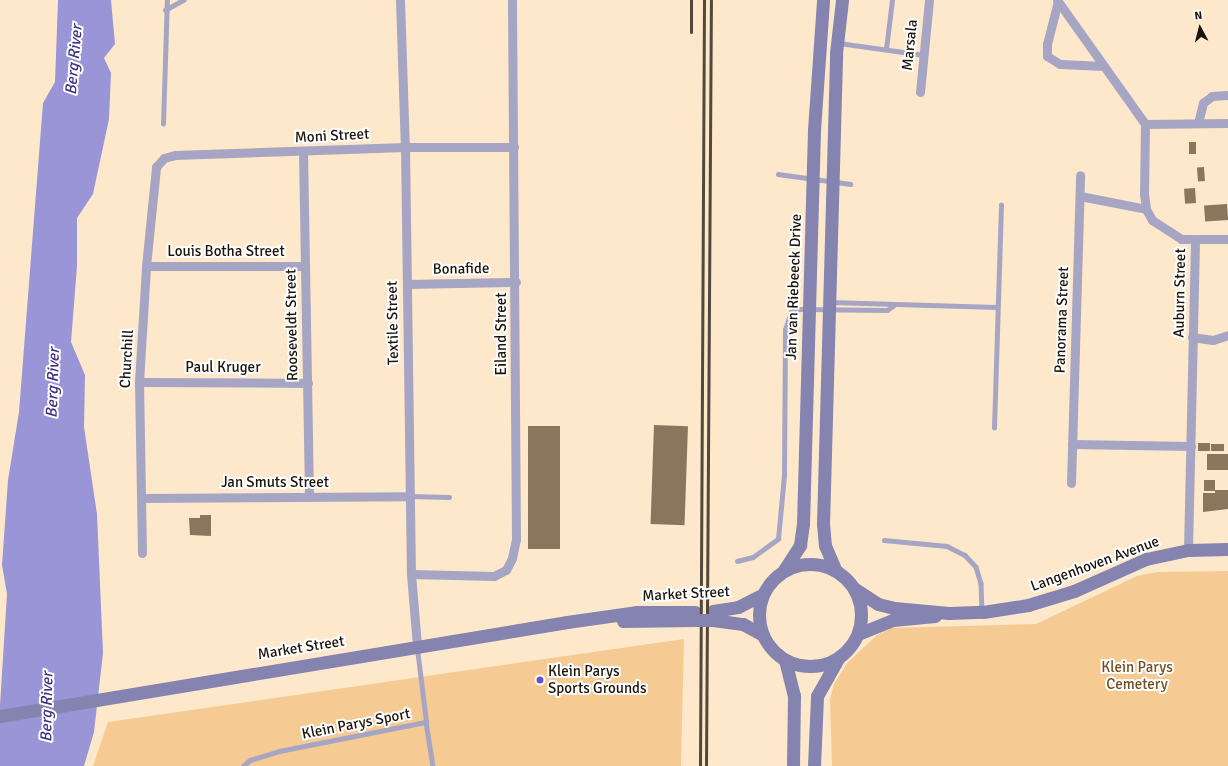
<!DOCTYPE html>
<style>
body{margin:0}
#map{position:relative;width:1228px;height:766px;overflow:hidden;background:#fee8cb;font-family:Signika,sans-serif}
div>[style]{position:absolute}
.green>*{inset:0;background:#f5cb93}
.water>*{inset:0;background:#9995d7}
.building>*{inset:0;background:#8a765c;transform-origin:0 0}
.lane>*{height:4.5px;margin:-2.25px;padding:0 2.25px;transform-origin:2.25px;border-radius:2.25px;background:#a6a5c4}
.street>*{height:9px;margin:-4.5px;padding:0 4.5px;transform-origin:4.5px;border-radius:4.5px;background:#a6a5c4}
.secondary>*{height:13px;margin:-6.5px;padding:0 6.5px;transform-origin:6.5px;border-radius:6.5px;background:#8583af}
.secondary>.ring{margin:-6.5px;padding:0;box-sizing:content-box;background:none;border:13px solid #8583af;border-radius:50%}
.rail>*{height:3px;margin:-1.5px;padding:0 1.5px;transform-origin:1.5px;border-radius:1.5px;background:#534839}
.secondary-bridge>*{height:13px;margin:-6.5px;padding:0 6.5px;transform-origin:6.5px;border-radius:6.5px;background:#8583af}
.dots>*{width:11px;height:11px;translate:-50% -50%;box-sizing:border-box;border:2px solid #fff;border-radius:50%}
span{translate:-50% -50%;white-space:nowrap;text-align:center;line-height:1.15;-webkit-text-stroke:4px #fff;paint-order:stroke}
.street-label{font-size:15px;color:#1c140a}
.park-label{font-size:15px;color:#705022}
.poi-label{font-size:15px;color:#1c140a}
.left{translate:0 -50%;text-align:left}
.water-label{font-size:16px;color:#403381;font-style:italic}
.north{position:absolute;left:1180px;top:8px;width:40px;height:40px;-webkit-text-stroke:3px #fff;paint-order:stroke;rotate:353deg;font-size:11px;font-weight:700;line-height:16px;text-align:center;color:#1c140a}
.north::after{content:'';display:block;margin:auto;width:14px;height:18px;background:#1c140a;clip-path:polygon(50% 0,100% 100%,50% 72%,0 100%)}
</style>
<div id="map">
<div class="green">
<div style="clip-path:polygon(1228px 571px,1228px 766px,832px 766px,830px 699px,834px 684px,847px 663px,876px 636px,891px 628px,1036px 624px,1137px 576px,1158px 572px)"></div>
<div style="clip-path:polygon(684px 639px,681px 766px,93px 766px,108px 722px)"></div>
</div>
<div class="water">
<div style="clip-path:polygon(58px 0,111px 0,115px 44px,104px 58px,111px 73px,109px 119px,93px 194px,77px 218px,77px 266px,71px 342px,85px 375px,84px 427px,97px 514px,103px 653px,94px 732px,84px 766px,0 766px,0 705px,7px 594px,2px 565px,8px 480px,19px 412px,43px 103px,55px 82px)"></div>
</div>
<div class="building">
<div style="left:1189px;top:142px;width:7px;height:12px"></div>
<div style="left:1204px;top:167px;width:14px;height:7px;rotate:86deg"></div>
<div style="left:1195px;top:188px;width:15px;height:11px;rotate:86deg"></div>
<div style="left:1227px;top:204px;width:16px;height:23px;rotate:86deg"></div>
<div style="left:654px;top:425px;width:34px;height:99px;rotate:2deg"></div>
<div style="left:528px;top:426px;width:32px;height:123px"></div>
<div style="left:1198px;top:443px;width:12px;height:8px"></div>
<div style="left:1211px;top:444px;width:13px;height:7px"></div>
<div style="left:1207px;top:454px;width:21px;height:16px"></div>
<div style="left:1204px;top:480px;width:11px;height:11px"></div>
<div style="clip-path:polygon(1215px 490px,1228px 490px,1228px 509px,1203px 512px,1203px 493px,1215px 493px)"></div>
<div style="clip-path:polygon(200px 515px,211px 515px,211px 536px,190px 535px,189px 518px,200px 518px)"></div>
</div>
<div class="lane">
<div style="left:165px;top:10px;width:21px;rotate:-29deg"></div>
<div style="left:839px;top:43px;width:86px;rotate:8deg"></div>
<div style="left:886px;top:49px;width:49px;rotate:-83deg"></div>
<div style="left:163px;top:124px;width:124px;rotate:-88.2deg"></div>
<div style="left:778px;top:174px;width:73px;rotate:7.9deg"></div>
<div style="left:830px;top:302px;width:166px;rotate:1.7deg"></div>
<div style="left:994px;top:428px;width:223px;rotate:-88.2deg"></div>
<div style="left:409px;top:496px;width:40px;rotate:1.4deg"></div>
<div style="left:884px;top:540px;width:63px;rotate:5.4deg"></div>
<div style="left:947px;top:546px;width:20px;rotate:27deg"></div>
<div style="left:965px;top:555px;width:16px;rotate:47deg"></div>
<div style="left:976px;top:567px;width:17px;rotate:73deg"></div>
<div style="left:981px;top:583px;width:27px;rotate:88deg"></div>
<div style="left:737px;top:561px;width:16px;rotate:-14deg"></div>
<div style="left:753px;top:557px;width:31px;rotate:-36deg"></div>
<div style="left:778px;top:539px;width:64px;rotate:-84.6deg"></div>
<div style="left:784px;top:475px;width:145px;rotate:-89.6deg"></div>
<div style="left:785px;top:330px;width:19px;rotate:-72deg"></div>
<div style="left:791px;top:312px;width:9px;rotate:-18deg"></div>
<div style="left:800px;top:309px;width:87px;rotate:0.7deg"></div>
<div style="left:887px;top:310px;width:7px;rotate:-34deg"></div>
<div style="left:426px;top:722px;width:45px;rotate:81deg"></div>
<div style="left:243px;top:766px;width:9px;rotate:-41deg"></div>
<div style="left:250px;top:760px;width:30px;rotate:-17deg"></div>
<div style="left:279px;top:751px;width:150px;rotate:-11.2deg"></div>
<div style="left:426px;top:722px;width:74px;rotate:-97deg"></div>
</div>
<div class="street">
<div style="left:400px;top:0;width:147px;rotate:88.1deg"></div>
<div style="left:405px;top:147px;width:427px;rotate:89.2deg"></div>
<div style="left:411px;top:574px;width:71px;rotate:85.2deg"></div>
<div style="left:1057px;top:0;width:152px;rotate:54.6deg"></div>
<div style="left:1145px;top:124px;width:70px;rotate:90.8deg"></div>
<div style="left:1144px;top:194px;width:15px;rotate:82deg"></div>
<div style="left:1146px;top:209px;width:13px;rotate:61deg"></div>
<div style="left:1152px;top:220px;width:35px;rotate:33deg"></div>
<div style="left:1181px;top:239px;width:47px"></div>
<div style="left:1058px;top:1px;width:44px;rotate:104.3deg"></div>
<div style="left:1047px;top:44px;width:12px;rotate:90deg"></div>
<div style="left:1047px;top:56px;width:15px;rotate:32deg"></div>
<div style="left:1060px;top:64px;width:44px;rotate:2.6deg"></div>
<div style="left:920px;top:92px;width:92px;rotate:-84.4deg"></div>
<div style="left:1198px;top:123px;width:21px;rotate:-76deg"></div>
<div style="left:1203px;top:103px;width:11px;rotate:-38deg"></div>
<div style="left:1212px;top:96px;width:16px;rotate:-4deg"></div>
<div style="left:1145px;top:124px;width:83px;rotate:-0.7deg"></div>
<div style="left:303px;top:151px;width:346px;rotate:89deg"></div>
<div style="left:1080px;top:196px;width:67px;rotate:11.1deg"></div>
<div style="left:146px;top:266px;width:159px"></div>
<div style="left:407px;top:284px;width:109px;rotate:-1.1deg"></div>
<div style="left:1192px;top:337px;width:21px;rotate:8deg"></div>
<div style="left:1213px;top:340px;width:16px;rotate:-18deg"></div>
<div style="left:139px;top:382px;width:169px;rotate:0.3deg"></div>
<div style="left:1072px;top:444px;width:119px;rotate:1deg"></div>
<div style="left:1071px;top:483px;width:308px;rotate:-88.3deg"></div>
<div style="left:142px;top:498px;width:267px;rotate:-0.4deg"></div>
<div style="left:1188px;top:550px;width:311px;rotate:-88.7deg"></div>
<div style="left:142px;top:553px;width:171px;rotate:-91deg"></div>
<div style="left:139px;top:382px;width:116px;rotate:-86.5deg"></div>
<div style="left:146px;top:266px;width:100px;rotate:-84.2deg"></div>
<div style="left:156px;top:167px;width:12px;rotate:-48deg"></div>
<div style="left:164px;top:158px;width:11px;rotate:-15deg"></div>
<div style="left:175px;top:155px;width:230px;rotate:-2deg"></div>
<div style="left:405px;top:147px;width:109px"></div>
<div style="left:411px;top:574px;width:83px;rotate:1.4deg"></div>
<div style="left:494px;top:576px;width:13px;rotate:-27deg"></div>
<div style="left:506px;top:570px;width:13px;rotate:-63deg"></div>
<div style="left:512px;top:558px;width:19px;rotate:-78deg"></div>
<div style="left:516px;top:539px;width:539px;rotate:-90.43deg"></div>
</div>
<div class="secondary">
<div class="ring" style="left:759px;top:564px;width:89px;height:89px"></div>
<div style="left:835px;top:569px;width:25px;rotate:-113deg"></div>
<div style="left:825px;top:546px;width:21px;rotate:-95deg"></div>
<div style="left:823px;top:525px;width:472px;rotate:-88.4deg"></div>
<div style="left:836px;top:53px;width:53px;rotate:-83.5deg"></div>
<div style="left:784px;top:570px;width:30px;rotate:-57deg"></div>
<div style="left:800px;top:545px;width:21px;rotate:-82deg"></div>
<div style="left:803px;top:524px;width:394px;rotate:-88.4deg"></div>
<div style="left:814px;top:130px;width:130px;rotate:-86deg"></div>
<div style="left:855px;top:589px;width:27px;rotate:33deg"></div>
<div style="left:878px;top:604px;width:16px;rotate:14deg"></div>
<div style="left:894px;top:608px;width:55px;rotate:5.2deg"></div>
<div style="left:949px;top:613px;width:34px;rotate:-2deg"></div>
<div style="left:983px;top:612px;width:46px;rotate:-8.8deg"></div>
<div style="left:1028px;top:605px;width:48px;rotate:-16.9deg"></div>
<div style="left:1074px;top:591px;width:79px;rotate:-24deg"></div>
<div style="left:1146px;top:559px;width:43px;rotate:-12.1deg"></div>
<div style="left:1188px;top:550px;width:40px;rotate:-1.4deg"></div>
<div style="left:713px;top:611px;width:25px;rotate:-9deg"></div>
<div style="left:738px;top:607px;width:28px;rotate:-27deg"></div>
<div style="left:713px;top:620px;width:30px;rotate:8deg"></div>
<div style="left:743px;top:624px;width:23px;rotate:29deg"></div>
<div style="left:623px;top:621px;width:72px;rotate:-0.8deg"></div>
<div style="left:858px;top:634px;width:38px;rotate:-22deg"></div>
<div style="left:893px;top:620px;width:42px;rotate:-5.4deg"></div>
<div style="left:785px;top:660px;width:36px;rotate:76deg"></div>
<div style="left:794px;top:695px;width:71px;rotate:90.8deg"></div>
<div style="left:0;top:716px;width:575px;rotate:-9.41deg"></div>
<div style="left:567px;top:622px;width:71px;rotate:-8.1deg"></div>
<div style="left:637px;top:612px;width:58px"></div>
<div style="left:814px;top:766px;width:70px;rotate:-87.5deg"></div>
<div style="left:817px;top:696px;width:45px;rotate:-60.6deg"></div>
</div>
<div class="rail">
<div style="left:691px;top:32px;width:32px;rotate:-90deg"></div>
<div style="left:700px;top:766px;width:766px;rotate:-89.7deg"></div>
<div style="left:706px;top:766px;width:766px;rotate:-89.63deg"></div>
</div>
<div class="secondary-bridge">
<div style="left:695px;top:620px;width:18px"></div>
</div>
<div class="dots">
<div style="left:540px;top:680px;background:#6652cb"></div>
</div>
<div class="street-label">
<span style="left:910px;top:45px;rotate:-84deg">Marsala</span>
<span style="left:332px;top:136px;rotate:-3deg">Moni Street</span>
<span style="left:226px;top:252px">Louis Botha Street</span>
<span style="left:461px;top:269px;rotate:-1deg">Bonafide</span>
<span style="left:794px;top:287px;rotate:-88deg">Jan van Riebeeck Drive</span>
<span style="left:1180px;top:293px;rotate:-89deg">Auburn Street</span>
<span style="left:1062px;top:320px;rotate:-88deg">Panorama Street</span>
<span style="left:393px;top:323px;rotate:-91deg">Textile Street</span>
<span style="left:292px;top:325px;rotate:-91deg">Rooseveldt Street</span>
<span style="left:502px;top:334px;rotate:-90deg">Eiland Street</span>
<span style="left:127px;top:359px;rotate:-87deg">Churchill</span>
<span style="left:223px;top:368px">Paul Kruger</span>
<span style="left:275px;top:483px">Jan Smuts Street</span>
<span style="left:1095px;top:564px;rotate:-20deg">Langenhoven Avenue</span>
<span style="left:686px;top:594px;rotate:-3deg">Market Street</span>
<span style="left:301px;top:648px;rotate:-9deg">Market Street</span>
<span style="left:356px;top:724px;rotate:-11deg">Klein Parys Sport</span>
</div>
<div class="park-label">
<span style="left:1137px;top:676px">Klein Parys<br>Cemetery</span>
</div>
<div class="poi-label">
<span class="left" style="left:548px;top:680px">Klein Parys<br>Sports Grounds</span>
</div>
<div class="water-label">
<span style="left:74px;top:60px;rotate:-85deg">Berg River</span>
<span style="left:53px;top:383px;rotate:-88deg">Berg River</span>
<span style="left:47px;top:707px;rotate:-89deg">Berg River</span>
</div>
<div class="north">N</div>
</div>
